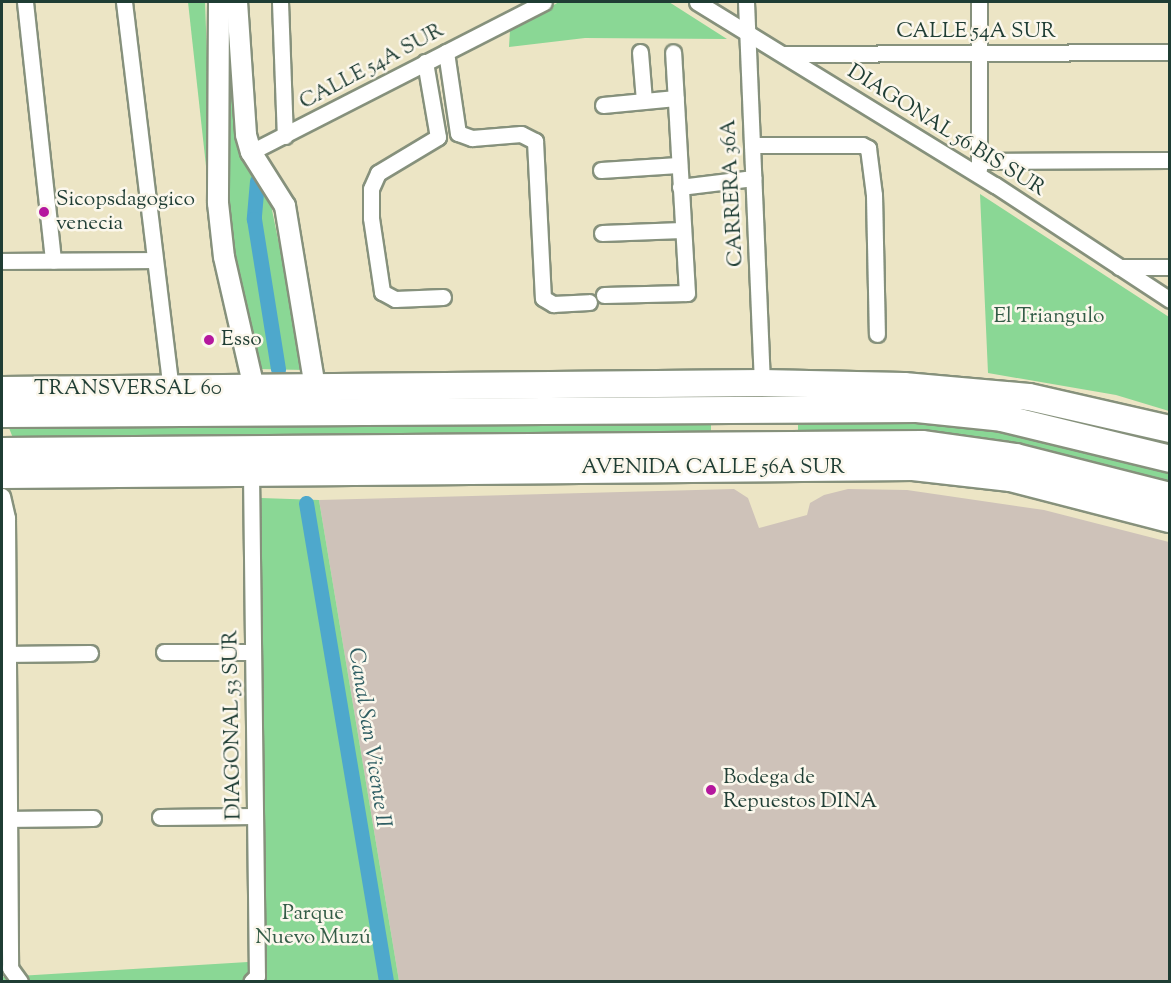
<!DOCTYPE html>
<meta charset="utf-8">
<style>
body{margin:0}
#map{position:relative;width:1171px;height:983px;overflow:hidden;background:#ece5c5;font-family:"Sorts Mill Goudy",serif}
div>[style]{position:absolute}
.industrial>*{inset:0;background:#cec2b9}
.green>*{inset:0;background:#8ad795}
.canal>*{height:15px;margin:-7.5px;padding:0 7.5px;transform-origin:7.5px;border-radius:7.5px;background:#4ea8cc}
.roads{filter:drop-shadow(2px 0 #86917c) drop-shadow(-2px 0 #86917c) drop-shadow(0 2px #86917c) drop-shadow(0 -2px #86917c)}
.street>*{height:15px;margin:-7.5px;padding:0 7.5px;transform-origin:7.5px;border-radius:7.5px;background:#fff}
.secondary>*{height:20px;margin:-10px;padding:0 10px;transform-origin:10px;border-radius:10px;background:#fff}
.highway>*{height:26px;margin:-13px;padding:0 13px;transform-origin:13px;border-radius:13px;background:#fff}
.dots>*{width:16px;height:16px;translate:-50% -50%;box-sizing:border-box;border:3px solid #fbf7ec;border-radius:50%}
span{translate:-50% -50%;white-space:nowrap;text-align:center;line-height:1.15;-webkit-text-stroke:5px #fbf7ec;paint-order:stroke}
.street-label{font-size:21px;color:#1f3d34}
.poi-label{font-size:21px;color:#1f3d34}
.left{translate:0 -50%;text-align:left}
.park-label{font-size:21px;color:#345c47}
.water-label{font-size:22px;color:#2d5d62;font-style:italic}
.frame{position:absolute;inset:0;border:3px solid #1f3d34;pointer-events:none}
</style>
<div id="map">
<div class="industrial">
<div style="clip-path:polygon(734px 489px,748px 498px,759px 528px,807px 515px,810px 503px,824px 495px,848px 489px,907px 490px,1044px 510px,1169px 542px,1169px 981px,399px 981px,319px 500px)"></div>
</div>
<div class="green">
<div style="clip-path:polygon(188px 2px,205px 2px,209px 112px,206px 166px)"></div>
<div style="clip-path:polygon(559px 2px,669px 2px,727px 39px,585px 38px,509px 47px,510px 30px)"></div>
<div style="clip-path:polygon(226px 30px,231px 30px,236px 145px,271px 205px,305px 370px,258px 369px,231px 253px,226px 213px)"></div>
<div style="clip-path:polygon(980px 194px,1169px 317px,1169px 411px,1116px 395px,988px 373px)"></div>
<div style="clip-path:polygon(711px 418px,711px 437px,15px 443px,9px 428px,128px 422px)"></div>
<div style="clip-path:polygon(798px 420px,976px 421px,1169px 465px,1169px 490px,798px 436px)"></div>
<div style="clip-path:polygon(261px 498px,319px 500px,399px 981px,2px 981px,2px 977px,263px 961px)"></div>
</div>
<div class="canal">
<div style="left:257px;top:181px;width:38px;rotate:95deg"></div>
<div style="left:254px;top:219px;width:152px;rotate:80.9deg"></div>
<div style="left:306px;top:503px;width:486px;rotate:80.5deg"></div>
</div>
<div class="roads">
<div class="street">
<div style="left:25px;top:2px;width:260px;rotate:83.8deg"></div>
<div style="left:124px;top:2px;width:390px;rotate:83.1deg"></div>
<div style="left:280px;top:2px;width:134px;rotate:87.9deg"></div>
<div style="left:697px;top:2px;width:350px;rotate:31.6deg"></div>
<div style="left:995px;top:185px;width:209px;rotate:33.3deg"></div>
<div style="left:746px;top:2px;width:381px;rotate:87.6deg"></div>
<div style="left:979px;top:2px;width:167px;rotate:90deg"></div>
<div style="left:446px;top:52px;width:82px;rotate:81.6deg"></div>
<div style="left:458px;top:133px;width:15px;rotate:20deg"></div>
<div style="left:472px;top:138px;width:49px;rotate:-4.7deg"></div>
<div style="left:521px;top:134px;width:16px;rotate:27deg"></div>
<div style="left:535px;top:141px;width:157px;rotate:87.1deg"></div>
<div style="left:543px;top:298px;width:12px;rotate:31deg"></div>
<div style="left:553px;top:304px;width:36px;rotate:-3deg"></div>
<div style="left:640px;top:52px;width:49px;rotate:85.3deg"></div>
<div style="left:783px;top:54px;width:387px;rotate:-0.3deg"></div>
<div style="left:425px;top:62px;width:76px;rotate:80.2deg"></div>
<div style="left:438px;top:137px;width:70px;rotate:149deg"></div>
<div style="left:378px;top:173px;width:17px;rotate:114deg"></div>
<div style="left:371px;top:189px;width:29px;rotate:90deg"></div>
<div style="left:371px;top:218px;width:75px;rotate:81.5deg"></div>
<div style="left:382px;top:292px;width:15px;rotate:28deg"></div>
<div style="left:395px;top:299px;width:48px;rotate:-2.4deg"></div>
<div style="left:603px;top:105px;width:73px;rotate:-5.5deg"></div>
<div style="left:752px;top:145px;width:110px"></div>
<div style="left:862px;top:145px;width:7px;rotate:27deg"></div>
<div style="left:868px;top:148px;width:47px;rotate:82.7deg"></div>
<div style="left:874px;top:195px;width:139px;rotate:88.8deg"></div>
<div style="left:251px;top:152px;width:329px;rotate:-27.1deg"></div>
<div style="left:979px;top:161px;width:191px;rotate:-0.3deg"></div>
<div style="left:601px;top:170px;width:77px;rotate:-3.7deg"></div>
<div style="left:680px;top:187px;width:74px;rotate:-7deg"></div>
<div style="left:602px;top:233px;width:80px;rotate:-2.1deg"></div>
<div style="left:2px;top:261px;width:153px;rotate:-0.4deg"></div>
<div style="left:1119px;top:267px;width:51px"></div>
<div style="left:604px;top:295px;width:83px;rotate:-1.4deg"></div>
<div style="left:687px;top:293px;width:241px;rotate:-93.3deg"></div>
<div style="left:251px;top:473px;width:503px;rotate:89.32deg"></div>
<div style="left:257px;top:976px;width:8px;rotate:135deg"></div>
<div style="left:2px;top:496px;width:23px;rotate:77deg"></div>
<div style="left:7px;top:518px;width:450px;rotate:89.6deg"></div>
<div style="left:164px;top:652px;width:89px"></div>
<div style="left:2px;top:654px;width:88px;rotate:-0.7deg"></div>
<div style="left:160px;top:817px;width:95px;rotate:-0.6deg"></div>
<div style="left:2px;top:819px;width:91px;rotate:-0.6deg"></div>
<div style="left:10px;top:968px;width:17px;rotate:54deg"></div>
</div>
<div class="secondary">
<div style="left:219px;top:2px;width:201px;rotate:90.3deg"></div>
<div style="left:218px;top:203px;width:54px;rotate:83.7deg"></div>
<div style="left:224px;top:257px;width:134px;rotate:77.1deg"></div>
<div style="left:237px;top:2px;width:133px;rotate:86.1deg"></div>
<div style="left:246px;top:135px;width:18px;rotate:74deg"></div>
<div style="left:251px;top:152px;width:64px;rotate:57.8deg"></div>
<div style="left:285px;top:206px;width:183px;rotate:80.6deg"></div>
</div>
<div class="highway">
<div style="left:2px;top:390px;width:760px;rotate:-0.53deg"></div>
<div style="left:762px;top:383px;width:142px;rotate:1.2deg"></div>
<div style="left:904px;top:386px;width:125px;rotate:5deg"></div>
<div style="left:1029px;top:397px;width:145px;rotate:12.8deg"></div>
<div style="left:2px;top:414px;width:915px;rotate:-0.31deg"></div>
<div style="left:917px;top:409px;width:85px;rotate:6deg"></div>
<div style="left:1002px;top:418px;width:173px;rotate:13.7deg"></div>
<div style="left:2px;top:451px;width:920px;rotate:-0.44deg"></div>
<div style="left:922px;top:444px;width:95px;rotate:7.9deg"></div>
<div style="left:1016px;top:457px;width:159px;rotate:14.2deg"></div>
<div style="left:2px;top:475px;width:911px;rotate:-0.5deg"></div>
<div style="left:913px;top:467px;width:98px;rotate:6.5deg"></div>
<div style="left:1010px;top:478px;width:165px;rotate:14.4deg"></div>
</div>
</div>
<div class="dots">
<div style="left:44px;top:212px;background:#b5179e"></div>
<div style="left:209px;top:340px;background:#b5179e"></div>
<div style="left:711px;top:790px;background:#b5179e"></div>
</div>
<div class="street-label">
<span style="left:976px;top:32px">CALLE 54A SUR</span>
<span style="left:372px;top:67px;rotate:-28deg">CALLE 54A SUR</span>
<span style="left:946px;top:131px;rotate:32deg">DIAGONAL 56 BIS SUR</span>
<span style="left:733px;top:193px;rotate:-93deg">CARRERA 36A</span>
<span style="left:128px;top:389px">TRANSVERSAL 60</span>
<span style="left:713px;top:468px">AVENIDA CALLE 56A SUR</span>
<span style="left:233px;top:725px;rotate:-91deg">DIAGONAL 53 SUR</span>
</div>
<div class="poi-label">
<span class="left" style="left:56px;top:212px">Sicopsdagogico<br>venecia</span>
<span class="left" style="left:221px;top:340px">Esso</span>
<span class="left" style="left:723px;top:790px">Bodega de<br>Repuestos DINA</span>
</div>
<div class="park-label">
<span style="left:1049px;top:317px">El Triangulo</span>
<span style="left:313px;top:926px">Parque<br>Nuevo Muzú</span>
</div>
<div class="water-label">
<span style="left:368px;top:738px;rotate:81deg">Canal San Vicente II</span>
</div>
<div class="frame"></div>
</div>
